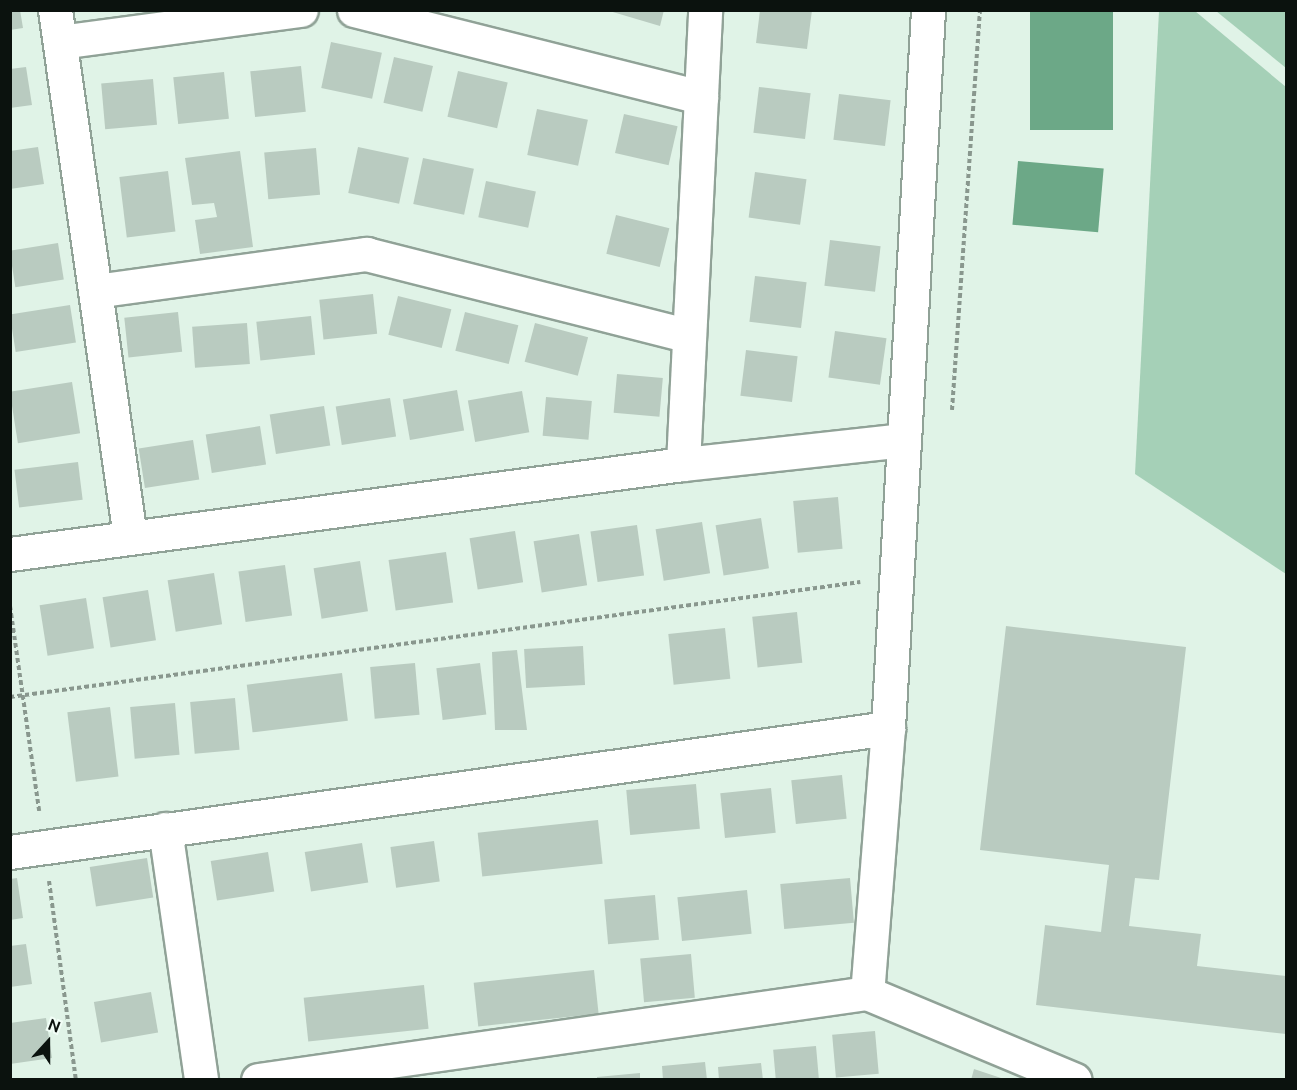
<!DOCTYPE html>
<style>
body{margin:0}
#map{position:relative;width:1297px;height:1090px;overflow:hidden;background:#e0f3e7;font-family:Ubuntu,sans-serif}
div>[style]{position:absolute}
.green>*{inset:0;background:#a5d0b7}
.water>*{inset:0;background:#6ca887;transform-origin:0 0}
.building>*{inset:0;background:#b9cbc0;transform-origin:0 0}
.path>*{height:4px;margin-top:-2px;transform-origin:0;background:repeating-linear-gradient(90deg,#89978e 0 4.5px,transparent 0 7.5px)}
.roads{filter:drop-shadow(2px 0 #90a297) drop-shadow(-2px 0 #90a297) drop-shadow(0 2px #90a297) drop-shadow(0 -2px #90a297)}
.minor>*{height:33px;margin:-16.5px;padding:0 16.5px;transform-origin:16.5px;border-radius:16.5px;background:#fff}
span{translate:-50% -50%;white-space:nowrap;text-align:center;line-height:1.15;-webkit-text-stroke:4.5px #f2fef7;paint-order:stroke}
.frame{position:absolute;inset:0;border:12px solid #0b120e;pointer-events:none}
.north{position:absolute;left:18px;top:1012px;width:60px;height:60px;-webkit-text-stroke:4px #f2fef7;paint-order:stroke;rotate:21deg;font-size:16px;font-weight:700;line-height:24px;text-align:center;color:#0b120e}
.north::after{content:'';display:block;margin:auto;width:21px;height:27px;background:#0b120e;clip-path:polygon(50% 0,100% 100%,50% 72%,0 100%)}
</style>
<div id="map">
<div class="green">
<div style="clip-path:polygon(1159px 11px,1195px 11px,1286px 87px,1286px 574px,1135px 474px)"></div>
<div style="clip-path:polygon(1216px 11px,1286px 11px,1286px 68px)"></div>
</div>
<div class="water">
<div style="left:1030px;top:11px;width:83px;height:119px"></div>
<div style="left:1018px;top:161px;width:86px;height:64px;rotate:5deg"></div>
</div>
<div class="building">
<div style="clip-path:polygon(10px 10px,20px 10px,23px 28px,10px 30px)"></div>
<div style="clip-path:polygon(606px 10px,664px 10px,660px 26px)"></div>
<div style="clip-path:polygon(760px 10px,812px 10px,807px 49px,756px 43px)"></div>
<div style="left:331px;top:42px;width:52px;height:47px;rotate:12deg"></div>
<div style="left:394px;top:57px;width:40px;height:47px;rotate:13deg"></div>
<div style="left:301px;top:66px;width:46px;height:51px;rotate:84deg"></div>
<div style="clip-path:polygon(26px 67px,32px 105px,10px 108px,10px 69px)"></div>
<div style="left:458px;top:71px;width:51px;height:47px;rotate:13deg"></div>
<div style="left:224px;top:72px;width:47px;height:51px;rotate:84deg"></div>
<div style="left:153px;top:79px;width:46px;height:52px;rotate:85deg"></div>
<div style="left:759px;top:87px;width:52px;height:46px;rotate:7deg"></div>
<div style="left:839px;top:94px;width:52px;height:46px;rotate:7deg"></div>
<div style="left:537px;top:109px;width:52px;height:47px;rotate:12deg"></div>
<div style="left:624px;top:114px;width:55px;height:40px;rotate:13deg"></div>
<div style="clip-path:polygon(38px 147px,44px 184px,10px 189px,10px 151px)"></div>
<div style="left:358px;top:147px;width:52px;height:47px;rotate:12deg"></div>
<div style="left:316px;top:148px;width:47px;height:52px;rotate:85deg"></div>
<div style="clip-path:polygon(240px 151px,253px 247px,200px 254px,195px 220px,217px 217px,214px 203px,192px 205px,185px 158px)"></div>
<div style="left:423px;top:158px;width:52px;height:47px;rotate:12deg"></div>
<div style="left:168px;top:171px;width:61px;height:49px;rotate:83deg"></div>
<div style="left:755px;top:172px;width:52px;height:46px;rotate:8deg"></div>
<div style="left:486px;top:181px;width:51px;height:37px;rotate:12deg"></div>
<div style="left:616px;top:215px;width:55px;height:40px;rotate:14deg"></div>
<div style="left:830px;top:240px;width:51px;height:46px;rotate:7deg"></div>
<div style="left:58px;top:243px;width:37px;height:49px;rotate:81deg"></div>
<div style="left:755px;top:276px;width:52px;height:46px;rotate:7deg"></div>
<div style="left:373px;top:294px;width:40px;height:54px;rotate:84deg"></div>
<div style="left:398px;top:296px;width:55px;height:40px;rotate:14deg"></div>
<div style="left:70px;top:305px;width:38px;height:61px;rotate:81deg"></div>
<div style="left:178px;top:312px;width:40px;height:54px;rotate:84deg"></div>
<div style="left:465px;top:312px;width:55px;height:40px;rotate:14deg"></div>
<div style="left:311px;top:316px;width:39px;height:55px;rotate:84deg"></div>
<div style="left:247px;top:323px;width:41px;height:55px;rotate:86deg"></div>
<div style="left:535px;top:323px;width:55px;height:40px;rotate:15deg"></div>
<div style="left:835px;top:331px;width:52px;height:47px;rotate:8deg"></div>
<div style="left:746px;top:350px;width:52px;height:46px;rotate:7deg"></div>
<div style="left:617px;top:374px;width:46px;height:39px;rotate:5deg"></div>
<div style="left:72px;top:382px;width:52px;height:63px;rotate:81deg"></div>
<div style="left:457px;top:390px;width:41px;height:55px;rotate:80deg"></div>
<div style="left:522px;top:391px;width:42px;height:55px;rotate:80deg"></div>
<div style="left:546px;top:397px;width:46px;height:39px;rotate:5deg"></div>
<div style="left:390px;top:398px;width:39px;height:55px;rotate:81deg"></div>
<div style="left:324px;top:406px;width:40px;height:55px;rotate:81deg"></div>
<div style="left:260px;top:426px;width:39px;height:55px;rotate:81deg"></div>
<div style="left:193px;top:440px;width:40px;height:55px;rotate:81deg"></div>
<div style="left:78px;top:462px;width:38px;height:64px;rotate:83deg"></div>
<div style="left:838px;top:497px;width:52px;height:45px;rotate:85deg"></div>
<div style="left:761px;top:518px;width:51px;height:46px;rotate:81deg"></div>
<div style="left:702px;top:522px;width:52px;height:47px;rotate:81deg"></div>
<div style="left:637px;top:525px;width:51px;height:47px;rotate:82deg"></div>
<div style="left:515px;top:531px;width:52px;height:46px;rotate:81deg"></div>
<div style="left:579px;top:534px;width:52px;height:46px;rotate:81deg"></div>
<div style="left:446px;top:552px;width:51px;height:58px;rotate:82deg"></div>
<div style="left:360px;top:561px;width:51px;height:47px;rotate:81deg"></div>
<div style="left:285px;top:565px;width:51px;height:47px;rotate:82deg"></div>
<div style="left:214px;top:573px;width:52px;height:47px;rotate:81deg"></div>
<div style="left:148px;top:590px;width:51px;height:46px;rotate:81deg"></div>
<div style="left:86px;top:598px;width:51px;height:47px;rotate:81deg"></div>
<div style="left:797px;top:612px;width:51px;height:45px;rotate:84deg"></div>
<div style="clip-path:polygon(1006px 626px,1186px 647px,1159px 880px,1135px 878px,1129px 926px,1201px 934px,1197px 966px,1286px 976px,1286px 1034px,1036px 1005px,1045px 925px,1101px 932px,1109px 865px,980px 850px)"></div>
<div style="left:725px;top:628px;width:51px;height:57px;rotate:84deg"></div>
<div style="left:583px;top:646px;width:39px;height:59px;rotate:87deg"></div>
<div style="clip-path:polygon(517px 650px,527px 730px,495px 730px,492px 652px)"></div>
<div style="left:415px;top:663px;width:52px;height:45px;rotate:85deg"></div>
<div style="left:480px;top:663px;width:52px;height:44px;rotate:83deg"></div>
<div style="left:342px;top:673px;width:48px;height:96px;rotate:83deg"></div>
<div style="left:235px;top:698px;width:52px;height:45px;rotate:85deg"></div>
<div style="left:175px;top:703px;width:52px;height:45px;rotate:85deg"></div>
<div style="left:110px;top:707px;width:70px;height:43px;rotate:83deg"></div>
<div style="left:842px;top:775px;width:44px;height:51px;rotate:84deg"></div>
<div style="left:696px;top:784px;width:45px;height:70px;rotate:85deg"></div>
<div style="left:771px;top:788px;width:45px;height:51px;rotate:84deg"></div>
<div style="left:598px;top:820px;width:44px;height:121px;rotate:84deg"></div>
<div style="left:434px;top:841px;width:41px;height:44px;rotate:82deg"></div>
<div style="left:362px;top:843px;width:40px;height:58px;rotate:81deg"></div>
<div style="left:268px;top:852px;width:40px;height:58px;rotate:81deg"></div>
<div style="left:147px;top:858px;width:40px;height:58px;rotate:81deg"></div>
<div style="clip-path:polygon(17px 878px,23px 918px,10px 920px,10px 879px)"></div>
<div style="left:850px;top:878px;width:45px;height:70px;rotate:85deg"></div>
<div style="left:747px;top:890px;width:44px;height:70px;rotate:84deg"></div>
<div style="left:655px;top:895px;width:45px;height:51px;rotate:85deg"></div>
<div style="clip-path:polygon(26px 944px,32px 984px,10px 987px,10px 946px)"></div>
<div style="left:691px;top:954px;width:44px;height:51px;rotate:85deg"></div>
<div style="left:594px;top:970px;width:44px;height:121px;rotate:84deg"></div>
<div style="left:424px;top:985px;width:44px;height:121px;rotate:84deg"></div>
<div style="left:151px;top:992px;width:41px;height:58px;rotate:80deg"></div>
<div style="clip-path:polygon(46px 1018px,52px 1058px,10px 1064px,10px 1023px)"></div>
<div style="left:875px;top:1031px;width:43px;height:43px;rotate:85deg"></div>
<div style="left:816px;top:1046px;width:34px;height:43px;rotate:85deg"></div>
<div style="clip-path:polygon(705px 1062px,707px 1080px,663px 1080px,662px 1066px)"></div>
<div style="clip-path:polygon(761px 1063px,763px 1080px,719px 1080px,718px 1067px)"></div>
<div style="clip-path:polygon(974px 1069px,1004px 1079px,1004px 1080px,971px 1080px)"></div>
<div style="clip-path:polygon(640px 1073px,640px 1080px,597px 1080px,597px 1077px)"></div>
</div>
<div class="path">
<div style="left:952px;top:410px;width:401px;rotate:-86deg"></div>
<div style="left:10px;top:606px;width:207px;rotate:81.9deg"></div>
<div style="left:10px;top:697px;width:858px;rotate:-7.7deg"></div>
<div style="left:49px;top:881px;width:201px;rotate:82.3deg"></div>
</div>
<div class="roads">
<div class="minor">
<div style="left:55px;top:10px;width:532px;rotate:81.9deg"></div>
<div style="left:354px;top:10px;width:358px;rotate:14.1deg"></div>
<div style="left:928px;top:10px;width:719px;rotate:93.19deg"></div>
<div style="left:888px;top:728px;width:266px;rotate:94.5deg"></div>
<div style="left:867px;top:993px;width:225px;rotate:22.7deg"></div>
<div style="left:60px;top:42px;width:243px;rotate:-7.6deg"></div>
<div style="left:95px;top:291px;width:274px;rotate:-7.8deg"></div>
<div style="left:366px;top:254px;width:333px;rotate:14.2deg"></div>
<div style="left:683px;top:464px;width:455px;rotate:-87.2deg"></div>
<div style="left:10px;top:554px;width:679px;rotate:-7.62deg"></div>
<div style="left:683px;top:464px;width:222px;rotate:-6.2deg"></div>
<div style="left:165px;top:829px;width:254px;rotate:81.8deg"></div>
<div style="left:10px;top:852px;width:887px;rotate:-8.04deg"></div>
<div style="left:258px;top:1080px;width:615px;rotate:-8.13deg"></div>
</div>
</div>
<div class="frame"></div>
<div class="north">N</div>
</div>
